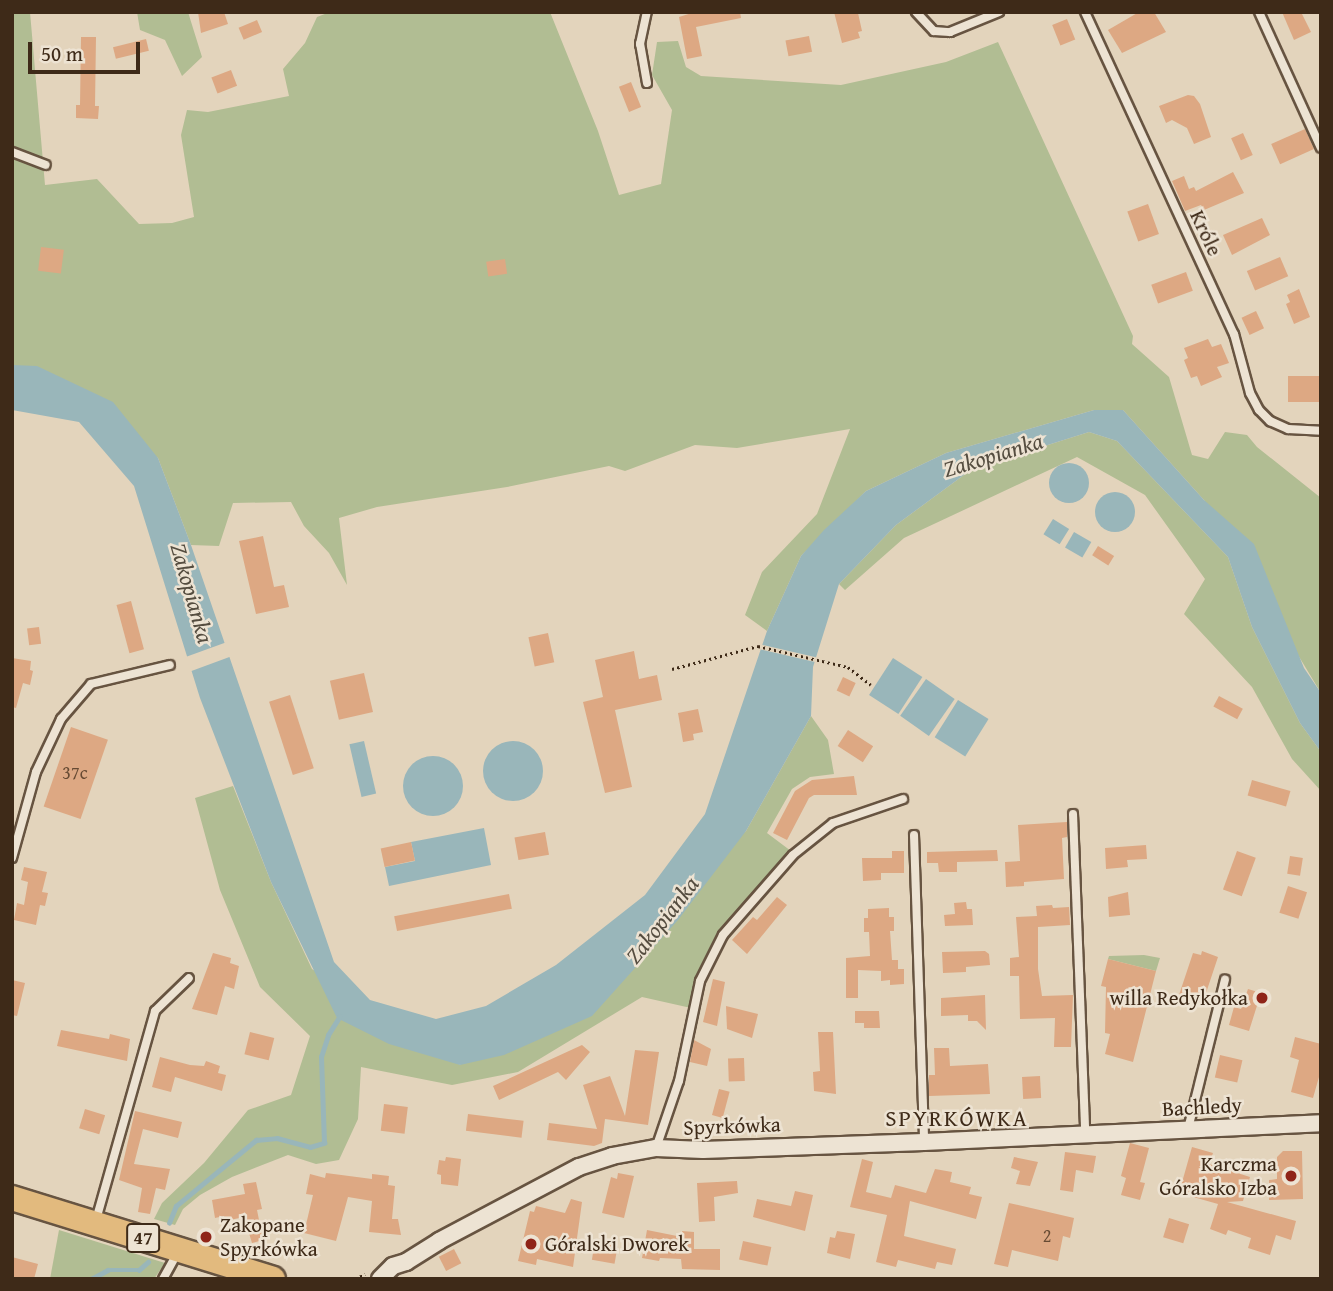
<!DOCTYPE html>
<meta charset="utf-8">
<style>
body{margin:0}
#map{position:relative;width:1333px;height:1291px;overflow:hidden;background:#e3d4bc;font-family:"Gentium Book Plus",serif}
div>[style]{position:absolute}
.green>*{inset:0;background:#b1bd93}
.water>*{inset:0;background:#99b6ba;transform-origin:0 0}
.round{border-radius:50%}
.pier>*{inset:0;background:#e3d4bc;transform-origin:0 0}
.stream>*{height:4.5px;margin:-2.25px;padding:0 2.25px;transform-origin:2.25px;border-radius:2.25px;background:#99b6ba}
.building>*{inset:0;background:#dda883;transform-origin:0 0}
.path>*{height:2.5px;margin-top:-1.25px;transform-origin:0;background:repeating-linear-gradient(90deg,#3e2a18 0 2px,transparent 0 5.5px)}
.roads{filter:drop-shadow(2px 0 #675441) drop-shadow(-2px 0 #675441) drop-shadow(0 2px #675441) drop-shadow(0 -2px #675441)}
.service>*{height:8px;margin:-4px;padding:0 4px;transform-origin:4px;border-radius:4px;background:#ede3d3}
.minor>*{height:16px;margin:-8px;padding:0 8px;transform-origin:8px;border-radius:8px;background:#ede3d3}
.primary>*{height:24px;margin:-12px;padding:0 12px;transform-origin:12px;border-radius:12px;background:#e2ba7e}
.dots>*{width:19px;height:19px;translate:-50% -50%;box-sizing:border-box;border:4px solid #ede3d3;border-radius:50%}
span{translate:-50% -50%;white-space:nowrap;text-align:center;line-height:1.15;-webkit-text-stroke:5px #ede3d3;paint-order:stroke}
.number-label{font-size:18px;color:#664a33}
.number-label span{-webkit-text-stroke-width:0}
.shield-label span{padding:2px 5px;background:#ede3d3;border:2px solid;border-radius:5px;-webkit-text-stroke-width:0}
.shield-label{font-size:19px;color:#3e2a18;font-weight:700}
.street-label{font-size:21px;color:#3e2a18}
.poi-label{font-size:21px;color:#3e2a18}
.right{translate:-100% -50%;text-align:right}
.left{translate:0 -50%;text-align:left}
.water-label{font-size:23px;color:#554d40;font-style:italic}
.neighbourhood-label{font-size:23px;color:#3e2a18;letter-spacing:2px}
.frame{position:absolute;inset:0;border:14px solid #3e2a18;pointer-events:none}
.scale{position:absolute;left:28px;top:42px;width:112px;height:32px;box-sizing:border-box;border:4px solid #3e2a18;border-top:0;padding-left:9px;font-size:21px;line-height:24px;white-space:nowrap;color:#3e2a18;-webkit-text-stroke:5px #ede3d3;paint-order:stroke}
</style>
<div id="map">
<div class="green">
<div style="clip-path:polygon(12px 12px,30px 12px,45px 185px,97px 179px,139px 224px,172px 223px,194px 217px,181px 135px,187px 110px,208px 112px,289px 96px,283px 69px,305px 43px,317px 17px,330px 12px,550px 12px,598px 131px,619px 195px,661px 184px,672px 110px,652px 75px,657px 42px,678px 41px,686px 67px,701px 76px,841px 85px,946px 62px,998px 42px,1133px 336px,1132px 344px,1169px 377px,1192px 455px,1208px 459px,1225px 432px,1247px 435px,1257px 447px,1321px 498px,1321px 693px,1204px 500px,1123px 410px,1094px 410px,946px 453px,866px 491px,801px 556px,767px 631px,745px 615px,762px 572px,817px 514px,850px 429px,737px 448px,695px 445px,625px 471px,609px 466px,507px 487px,377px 507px,339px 518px,347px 585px,329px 553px,304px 526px,291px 502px,233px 503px,219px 546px,191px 545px,158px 458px,12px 365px)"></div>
<div style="clip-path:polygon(137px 12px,188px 12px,202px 57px,182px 76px,165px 40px,140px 30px)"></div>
<div style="clip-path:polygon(1089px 432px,1117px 441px,1228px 557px,1252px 627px,1300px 723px,1321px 752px,1321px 791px,1292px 759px,1252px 687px,1184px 614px,1205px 579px,1145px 495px,1077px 457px,904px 538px,845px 590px,839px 584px,896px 525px,972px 469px)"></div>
<div style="clip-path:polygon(811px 716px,828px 740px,834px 774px,810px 777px,792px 789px,767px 833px,791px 851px,734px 914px,699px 971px,691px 1008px,642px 997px,518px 1072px,452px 1085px,361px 1067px,358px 1119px,339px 1160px,316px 1164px,288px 1155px,232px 1177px,200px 1195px,183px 1209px,175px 1225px,154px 1219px,162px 1203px,204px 1163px,248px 1110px,291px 1095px,310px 1036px,260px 987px,220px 890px,195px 798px,233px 786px,271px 882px,312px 969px,460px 1065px,746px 831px)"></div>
<div style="clip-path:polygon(1144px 955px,1160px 958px,1156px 971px,1108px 959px,1109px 956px)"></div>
<div style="clip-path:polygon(59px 1230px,165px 1263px,154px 1279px,50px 1279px)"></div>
</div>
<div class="water">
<div style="clip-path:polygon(12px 365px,37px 366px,113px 402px,158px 458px,191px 545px,334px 962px,370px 1000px,436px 1019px,486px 1006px,556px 965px,645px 895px,705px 814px,767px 631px,801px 556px,824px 530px,866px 491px,946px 453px,1094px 410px,1123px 410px,1204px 500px,1254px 544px,1304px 668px,1321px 693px,1321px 752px,1300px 723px,1252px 627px,1228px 557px,1117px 441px,1089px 432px,972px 469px,896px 525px,839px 584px,813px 667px,811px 716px,746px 831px,678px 920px,592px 1016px,504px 1055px,460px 1065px,389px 1044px,337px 1018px,271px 882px,200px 698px,134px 486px,79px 422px,12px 410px)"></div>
<div class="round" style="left:1049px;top:463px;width:40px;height:40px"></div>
<div class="round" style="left:1095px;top:492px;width:40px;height:40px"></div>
<div style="left:1053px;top:519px;width:19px;height:18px;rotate:32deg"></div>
<div style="left:1074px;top:532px;width:20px;height:18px;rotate:30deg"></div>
<div style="left:893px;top:658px;width:35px;height:44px;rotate:33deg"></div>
<div style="left:926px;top:679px;width:35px;height:45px;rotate:35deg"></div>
<div style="left:958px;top:700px;width:36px;height:44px;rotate:32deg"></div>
<div class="round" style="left:483px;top:741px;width:60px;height:60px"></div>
<div style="left:364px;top:741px;width:54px;height:15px;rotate:77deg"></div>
<div class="round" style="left:403px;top:756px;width:60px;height:60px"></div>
<div style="clip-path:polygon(484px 828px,491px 865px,389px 886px,385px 867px,415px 861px,411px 842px)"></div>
</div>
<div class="pier">
<div style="left:227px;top:642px;width:15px;height:44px;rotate:70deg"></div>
<div style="left:759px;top:644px;width:63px;height:5px;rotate:13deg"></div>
</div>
<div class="stream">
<div style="left:169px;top:1223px;width:18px;rotate:-68deg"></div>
<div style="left:176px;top:1206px;width:104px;rotate:-39.5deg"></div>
<div style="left:256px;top:1140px;width:21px;rotate:-5deg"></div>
<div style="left:277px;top:1138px;width:34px;rotate:15deg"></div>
<div style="left:310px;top:1147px;width:15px;rotate:-16deg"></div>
<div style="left:324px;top:1143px;width:86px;rotate:-92deg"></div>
<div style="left:321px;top:1057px;width:23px;rotate:-72deg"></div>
<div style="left:328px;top:1035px;width:22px;rotate:-58deg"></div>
<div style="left:91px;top:1279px;width:19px;rotate:-28deg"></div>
<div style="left:108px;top:1270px;width:31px"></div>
<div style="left:139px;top:1270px;width:12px;rotate:-42deg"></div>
</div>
<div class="building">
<div style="clip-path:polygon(198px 12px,224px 12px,228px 24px,201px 33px)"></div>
<div style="clip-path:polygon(695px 12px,740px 12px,741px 18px,696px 27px,702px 56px,687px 59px,679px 17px)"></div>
<div style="clip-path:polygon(834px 12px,858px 13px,862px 31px,858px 32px,860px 38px,842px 43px)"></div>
<div style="clip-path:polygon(1139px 12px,1154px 12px,1166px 32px,1122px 53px,1108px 30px)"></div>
<div style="clip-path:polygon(1282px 12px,1301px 12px,1311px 32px,1294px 40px)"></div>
<div style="left:1067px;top:19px;width:22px;height:16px;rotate:68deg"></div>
<div style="left:257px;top:20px;width:13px;height:20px;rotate:67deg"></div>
<div style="left:809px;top:36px;width:16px;height:24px;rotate:79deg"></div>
<div style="clip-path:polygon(81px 37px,96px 37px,95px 106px,99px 106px,98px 119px,76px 118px,76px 105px,80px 105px)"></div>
<div style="left:146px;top:39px;width:12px;height:34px;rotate:76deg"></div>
<div style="left:231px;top:70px;width:17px;height:21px;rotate:69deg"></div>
<div style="left:631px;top:82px;width:27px;height:13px;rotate:68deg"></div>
<div style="clip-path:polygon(1188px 95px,1194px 96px,1200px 104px,1211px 137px,1194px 144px,1187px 128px,1172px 120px,1166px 123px,1159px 106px)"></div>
<div style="left:1305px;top:129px;width:22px;height:37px;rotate:66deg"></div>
<div style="left:1243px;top:133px;width:24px;height:13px;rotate:66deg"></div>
<div style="clip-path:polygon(1233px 172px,1244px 193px,1204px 210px,1201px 205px,1185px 211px,1172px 181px,1184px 176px,1189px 189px,1194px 187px,1196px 191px)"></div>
<div style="left:1148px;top:204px;width:32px;height:22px;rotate:70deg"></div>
<div style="clip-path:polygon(1262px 218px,1270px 235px,1232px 255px,1223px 235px)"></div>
<div style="left:41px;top:247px;width:23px;height:24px;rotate:7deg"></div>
<div style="left:1280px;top:257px;width:21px;height:36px;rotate:67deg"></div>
<div style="left:505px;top:259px;width:15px;height:19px;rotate:82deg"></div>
<div style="left:1186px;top:272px;width:20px;height:37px;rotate:70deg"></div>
<div style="clip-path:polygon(1299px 289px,1310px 317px,1294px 324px,1286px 304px,1290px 302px,1287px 295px)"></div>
<div style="left:1256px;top:311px;width:19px;height:16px;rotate:65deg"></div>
<div style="clip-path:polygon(1208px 339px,1212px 347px,1221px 344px,1229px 363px,1217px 367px,1222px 377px,1201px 386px,1197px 376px,1191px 378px,1184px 360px,1188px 358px,1184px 348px)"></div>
<div style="left:1321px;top:376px;width:26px;height:33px;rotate:90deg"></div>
<div style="clip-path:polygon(263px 536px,274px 587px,284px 585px,289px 607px,256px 614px,239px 541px)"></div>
<div style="left:1098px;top:546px;width:19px;height:11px;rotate:32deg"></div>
<div style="left:131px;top:601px;width:50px;height:15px;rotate:75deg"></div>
<div style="left:39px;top:627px;width:17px;height:12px;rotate:83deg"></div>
<div style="left:548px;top:633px;width:30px;height:20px;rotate:78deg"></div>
<div style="clip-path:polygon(634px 651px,639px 679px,657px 675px,662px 700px,615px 710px,632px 787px,605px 793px,583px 702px,603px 697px,595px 660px)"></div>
<div style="clip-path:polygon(12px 658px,31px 661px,30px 670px,33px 671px,30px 685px,23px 683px,16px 708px,12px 707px)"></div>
<div style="left:364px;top:673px;width:40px;height:35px;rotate:77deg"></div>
<div style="left:843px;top:677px;width:14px;height:15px;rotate:25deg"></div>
<div style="left:290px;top:695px;width:77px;height:22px;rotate:72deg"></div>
<div style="left:1219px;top:696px;width:27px;height:12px;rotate:28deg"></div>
<div style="clip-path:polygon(698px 709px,703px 732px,693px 734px,694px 740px,683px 742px,678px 713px)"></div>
<div style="left:71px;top:727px;width:39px;height:84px;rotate:19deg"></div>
<div style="left:848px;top:730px;width:30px;height:19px;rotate:33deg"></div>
<div style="clip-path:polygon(854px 776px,857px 795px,814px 795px,809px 798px,787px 840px,773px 833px,795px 791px,812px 780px)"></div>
<div style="left:1252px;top:780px;width:40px;height:16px;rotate:16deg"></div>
<div style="clip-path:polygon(1067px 822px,1067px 837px,1062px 838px,1064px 879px,1024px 882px,1024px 886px,1006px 887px,1005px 862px,1020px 861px,1018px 825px)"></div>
<div style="left:545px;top:832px;width:23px;height:31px;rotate:80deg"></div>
<div style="left:411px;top:842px;width:19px;height:31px;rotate:78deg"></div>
<div style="clip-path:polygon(1146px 845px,1147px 859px,1127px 860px,1128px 867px,1106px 869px,1105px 848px)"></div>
<div style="clip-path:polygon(997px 850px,998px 861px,957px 862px,957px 872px,939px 872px,938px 863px,927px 863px,927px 852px)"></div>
<div style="clip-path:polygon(892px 851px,904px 851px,904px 873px,881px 873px,881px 880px,863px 881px,862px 858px,892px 858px)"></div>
<div style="left:1237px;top:851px;width:20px;height:41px;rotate:20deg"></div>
<div style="left:1290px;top:856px;width:13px;height:18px;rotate:9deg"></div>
<div style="clip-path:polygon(24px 867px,47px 872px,42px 892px,48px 893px,45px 906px,40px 905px,36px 925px,14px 920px,17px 903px,24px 905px,28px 882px,21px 880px)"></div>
<div style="left:1288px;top:886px;width:20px;height:28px;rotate:18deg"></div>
<div style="clip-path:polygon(1128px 892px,1130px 915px,1109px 917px,1108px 897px)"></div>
<div style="left:509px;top:894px;width:15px;height:117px;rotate:79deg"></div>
<div style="clip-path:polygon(777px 897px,787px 905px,747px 954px,732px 940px,753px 917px,757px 920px)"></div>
<div style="clip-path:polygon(966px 902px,967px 909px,972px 909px,973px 925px,945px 926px,944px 915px,955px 914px,954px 903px)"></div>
<div style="clip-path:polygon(1052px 905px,1053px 908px,1069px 907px,1070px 925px,1038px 927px,1038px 969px,1042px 996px,1073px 995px,1071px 1047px,1054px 1047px,1055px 1018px,1020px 1019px,1019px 976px,1010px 976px,1010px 958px,1019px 957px,1016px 917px,1037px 916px,1036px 906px)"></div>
<div style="clip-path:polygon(889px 908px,889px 917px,894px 917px,894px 931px,890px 931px,892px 960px,898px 960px,898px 969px,904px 969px,904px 984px,890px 985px,890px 980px,881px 981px,881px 971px,858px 970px,858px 998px,846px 998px,846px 958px,870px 956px,869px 932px,864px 932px,864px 918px,868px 918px,868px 909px)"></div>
<div style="clip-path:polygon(985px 951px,989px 954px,990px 965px,966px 967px,966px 972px,943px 973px,942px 952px)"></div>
<div style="clip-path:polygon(1202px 951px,1218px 957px,1206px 993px,1213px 995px,1209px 1006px,1179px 995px,1193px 953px,1201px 955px)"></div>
<div style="clip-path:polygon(213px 953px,231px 958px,230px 963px,239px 966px,234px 989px,225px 986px,217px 1015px,192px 1009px)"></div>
<div style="clip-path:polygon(1108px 959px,1156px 971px,1133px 1062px,1105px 1054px,1110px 1034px,1105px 1033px,1106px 987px,1101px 986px)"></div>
<div style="clip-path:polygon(713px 979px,725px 982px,717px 1026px,703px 1022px)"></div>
<div style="clip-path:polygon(12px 980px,25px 983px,17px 1016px,12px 1015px)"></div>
<div style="clip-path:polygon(1248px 989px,1261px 993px,1249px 1031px,1229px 1025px,1234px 1007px,1241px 1009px)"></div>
<div style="clip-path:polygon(985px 995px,986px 1030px,977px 1021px,968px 1021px,968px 1015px,941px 1016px,941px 998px)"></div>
<div style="clip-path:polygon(726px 1006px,758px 1014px,752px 1038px,727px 1029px)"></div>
<div style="clip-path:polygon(855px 1011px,879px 1011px,880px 1028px,864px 1028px,864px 1023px,855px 1023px)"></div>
<div style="clip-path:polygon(61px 1030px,109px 1039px,110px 1034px,130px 1039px,127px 1061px,57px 1046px)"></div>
<div style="left:250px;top:1032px;width:25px;height:23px;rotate:14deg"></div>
<div style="clip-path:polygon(818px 1032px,833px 1032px,836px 1094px,814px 1091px,813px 1072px,820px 1071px)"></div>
<div style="clip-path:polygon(1295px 1037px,1321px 1044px,1321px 1070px,1313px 1098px,1291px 1092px,1299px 1060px,1290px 1057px)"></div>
<div style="clip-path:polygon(694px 1040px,711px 1049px,707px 1066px,690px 1062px)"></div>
<div style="clip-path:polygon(582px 1045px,590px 1052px,566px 1080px,558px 1072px,499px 1100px,493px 1086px)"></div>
<div style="clip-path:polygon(934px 1048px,949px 1048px,950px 1066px,988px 1064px,990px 1094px,929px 1096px,929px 1075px,935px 1075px)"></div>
<div style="clip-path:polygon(635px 1050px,659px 1052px,648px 1125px,605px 1119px,602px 1143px,594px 1146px,547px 1140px,549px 1123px,597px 1129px,583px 1085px,610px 1076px,625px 1116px)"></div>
<div style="left:1220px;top:1055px;width:23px;height:23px;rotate:13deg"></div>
<div style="clip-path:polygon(160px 1057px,190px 1065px,204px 1066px,206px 1061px,220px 1066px,218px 1073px,226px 1075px,222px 1091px,175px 1077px,171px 1092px,152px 1087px)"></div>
<div style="left:744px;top:1058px;width:23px;height:16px;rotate:88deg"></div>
<div style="left:1040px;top:1076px;width:22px;height:18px;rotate:87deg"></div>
<div style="left:719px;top:1089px;width:11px;height:27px;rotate:15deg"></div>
<div style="left:384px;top:1104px;width:24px;height:27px;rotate:7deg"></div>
<div style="left:85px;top:1109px;width:21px;height:20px;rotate:17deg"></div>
<div style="clip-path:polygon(135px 1111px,182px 1122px,178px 1138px,143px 1129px,134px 1164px,170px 1169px,165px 1190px,156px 1188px,150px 1214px,138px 1212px,142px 1188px,119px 1180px)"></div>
<div style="left:468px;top:1114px;width:56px;height:17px;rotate:7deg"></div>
<div style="clip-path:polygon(1130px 1143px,1149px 1148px,1140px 1182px,1145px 1183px,1140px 1200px,1121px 1195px,1126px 1178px,1121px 1176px)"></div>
<div style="clip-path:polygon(1192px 1147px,1213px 1153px,1209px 1164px,1250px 1177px,1243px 1201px,1227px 1202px,1296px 1221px,1291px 1240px,1276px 1235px,1270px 1255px,1248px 1248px,1251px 1238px,1228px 1230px,1226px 1235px,1210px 1229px,1218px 1204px,1179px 1193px)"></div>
<div style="clip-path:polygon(1283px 1151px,1302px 1151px,1303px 1199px,1269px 1200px,1269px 1180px,1277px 1179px,1277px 1157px)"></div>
<div style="clip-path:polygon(1065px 1152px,1096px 1156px,1093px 1173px,1076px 1170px,1073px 1192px,1060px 1190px)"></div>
<div style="clip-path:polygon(446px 1157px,461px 1159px,458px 1186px,441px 1184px,441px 1175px,437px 1174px,439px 1160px,445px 1161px)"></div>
<div style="clip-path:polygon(1014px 1157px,1038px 1162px,1030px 1186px,1016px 1184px,1020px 1171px,1011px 1168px)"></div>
<div style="clip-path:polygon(862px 1159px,873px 1162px,866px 1192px,891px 1198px,895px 1185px,926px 1193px,935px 1169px,952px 1172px,950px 1182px,971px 1187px,969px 1194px,982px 1197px,976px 1219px,910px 1201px,904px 1236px,956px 1249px,952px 1265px,937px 1262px,935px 1269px,898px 1260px,896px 1267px,876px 1262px,887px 1215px,850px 1207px)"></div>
<div style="clip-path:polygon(326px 1173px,372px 1179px,372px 1174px,389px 1176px,388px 1185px,395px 1186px,392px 1219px,398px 1219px,401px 1235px,369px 1232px,372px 1201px,348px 1197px,336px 1241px,304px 1233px,313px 1195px,306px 1194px,310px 1174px,325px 1178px)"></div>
<div style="clip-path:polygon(618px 1173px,634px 1176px,624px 1218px,602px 1213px,611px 1177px,617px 1179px)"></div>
<div style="clip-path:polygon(737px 1181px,738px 1193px,714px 1197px,715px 1221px,699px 1222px,697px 1183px)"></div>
<div style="clip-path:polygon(256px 1182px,262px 1209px,257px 1210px,263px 1240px,252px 1243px,244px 1217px,225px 1221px,224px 1216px,215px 1218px,212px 1200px,245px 1194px,243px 1184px)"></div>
<div style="clip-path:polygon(795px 1191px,813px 1195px,805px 1231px,753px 1217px,757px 1199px,791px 1206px)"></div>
<div style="clip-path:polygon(571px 1199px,582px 1202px,573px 1267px,537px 1259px,536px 1265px,518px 1261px,530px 1211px,534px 1212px,536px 1206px,565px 1213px)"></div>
<div style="clip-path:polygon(1009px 1203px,1074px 1218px,1070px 1238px,1063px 1236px,1058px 1261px,1012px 1250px,1008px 1267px,994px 1264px)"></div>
<div style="left:1169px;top:1218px;width:21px;height:20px;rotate:17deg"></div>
<div style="clip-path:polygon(647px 1230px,682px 1237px,682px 1231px,694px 1232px,694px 1249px,720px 1249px,720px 1270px,682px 1269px,681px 1259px,660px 1258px,659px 1261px,642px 1258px)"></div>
<div style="clip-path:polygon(837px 1231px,855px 1234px,850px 1259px,827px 1253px,830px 1237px,835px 1238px)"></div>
<div style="left:743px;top:1241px;width:29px;height:19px;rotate:12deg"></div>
<div style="left:595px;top:1242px;width:23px;height:18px;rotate:10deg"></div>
<div style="left:454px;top:1249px;width:16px;height:17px;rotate:63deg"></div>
<div style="clip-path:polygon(12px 1257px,38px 1264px,34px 1279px,12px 1279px)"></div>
</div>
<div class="path">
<div style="left:672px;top:669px;width:89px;rotate:-15deg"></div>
<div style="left:758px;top:646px;width:92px;rotate:13.1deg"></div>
<div style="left:848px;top:667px;width:29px;rotate:38deg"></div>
<div style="left:355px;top:1279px;width:11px;rotate:-27deg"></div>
</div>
<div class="roads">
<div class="service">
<div style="left:916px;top:12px;width:26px;rotate:47deg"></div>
<div style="left:934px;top:31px;width:16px;rotate:4deg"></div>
<div style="left:950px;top:32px;width:53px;rotate:-22.2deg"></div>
<div style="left:1085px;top:12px;width:355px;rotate:65.2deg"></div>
<div style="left:1234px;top:334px;width:61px;rotate:74.8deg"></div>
<div style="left:1250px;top:393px;width:19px;rotate:62deg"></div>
<div style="left:1259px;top:410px;width:16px;rotate:45deg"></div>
<div style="left:1270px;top:421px;width:20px;rotate:24deg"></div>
<div style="left:1288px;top:429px;width:33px;rotate:3deg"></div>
<div style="left:1259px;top:12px;width:149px;rotate:65.5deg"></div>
<div style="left:647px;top:83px;width:40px;rotate:-100deg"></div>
<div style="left:640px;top:44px;width:33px;rotate:-78deg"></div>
<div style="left:12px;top:152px;width:36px;rotate:21deg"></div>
<div style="left:1073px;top:814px;width:319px;rotate:87.8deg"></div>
<div style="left:914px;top:835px;width:307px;rotate:88.1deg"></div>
<div style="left:12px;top:858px;width:89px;rotate:-74.4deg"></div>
<div style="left:36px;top:772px;width:59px;rotate:-64.7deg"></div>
<div style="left:61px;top:719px;width:46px;rotate:-49.4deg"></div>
<div style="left:91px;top:684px;width:81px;rotate:-13.5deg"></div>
<div style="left:1188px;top:1129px;width:154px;rotate:-76.1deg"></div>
<div style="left:656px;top:1148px;width:71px;rotate:-71.1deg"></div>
<div style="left:679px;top:1081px;width:102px;rotate:-78.1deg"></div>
<div style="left:700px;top:981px;width:51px;rotate:-63.4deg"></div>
<div style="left:723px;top:935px;width:106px;rotate:-48.8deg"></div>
<div style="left:793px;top:855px;width:51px;rotate:-38.7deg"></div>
<div style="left:833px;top:823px;width:74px;rotate:-18.9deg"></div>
<div style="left:96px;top:1220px;width:217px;rotate:-74.2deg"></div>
<div style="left:155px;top:1011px;width:47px;rotate:-44.1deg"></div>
<div style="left:163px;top:1279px;width:31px;rotate:-61deg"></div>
</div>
<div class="minor">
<div style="left:380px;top:1279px;width:18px;rotate:-45deg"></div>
<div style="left:393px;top:1266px;width:14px;rotate:-17deg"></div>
<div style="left:406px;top:1262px;width:39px;rotate:-32deg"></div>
<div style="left:439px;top:1241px;width:158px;rotate:-27.9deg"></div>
<div style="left:579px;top:1167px;width:35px;rotate:-18deg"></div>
<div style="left:612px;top:1156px;width:45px;rotate:-10.3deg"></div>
<div style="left:656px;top:1148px;width:47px;rotate:2.4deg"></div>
<div style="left:703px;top:1150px;width:221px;rotate:-2.1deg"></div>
<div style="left:924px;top:1142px;width:397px;rotate:-2.7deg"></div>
</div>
<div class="primary">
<div style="left:12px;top:1198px;width:273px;rotate:17.2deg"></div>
</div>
</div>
<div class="dots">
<div style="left:1262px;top:998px;background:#8f2418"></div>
<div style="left:1291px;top:1176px;background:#8f2418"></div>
<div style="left:206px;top:1237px;background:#8f2418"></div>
<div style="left:531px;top:1244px;background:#8f2418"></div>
</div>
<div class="number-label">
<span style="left:75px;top:773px">37c</span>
<span style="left:1047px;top:1236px">2</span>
</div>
<div class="shield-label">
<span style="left:143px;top:1238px">47</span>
</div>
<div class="street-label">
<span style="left:1206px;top:233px;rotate:65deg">Króle</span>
<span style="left:1202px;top:1107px;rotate:-3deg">Bachledy</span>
<span style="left:732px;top:1126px;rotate:-2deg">Spyrkówka</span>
</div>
<div class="poi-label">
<span class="right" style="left:1248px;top:998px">willa Redykołka</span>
<span class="right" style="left:1277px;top:1176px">Karczma<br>Góralsko Izba</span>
<span class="left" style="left:220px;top:1237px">Zakopane<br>Spyrkówka</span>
<span class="left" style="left:545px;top:1244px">Góralski Dworek</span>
</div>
<div class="water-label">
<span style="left:993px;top:455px;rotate:-17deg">Zakopianka</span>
<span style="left:192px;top:593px;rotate:74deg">Zakopianka</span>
<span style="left:662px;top:920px;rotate:-52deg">Zakopianka</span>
</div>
<div class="neighbourhood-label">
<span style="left:957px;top:1118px">SPYRKÓWKA</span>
</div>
<div class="frame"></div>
<div class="scale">50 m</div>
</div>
